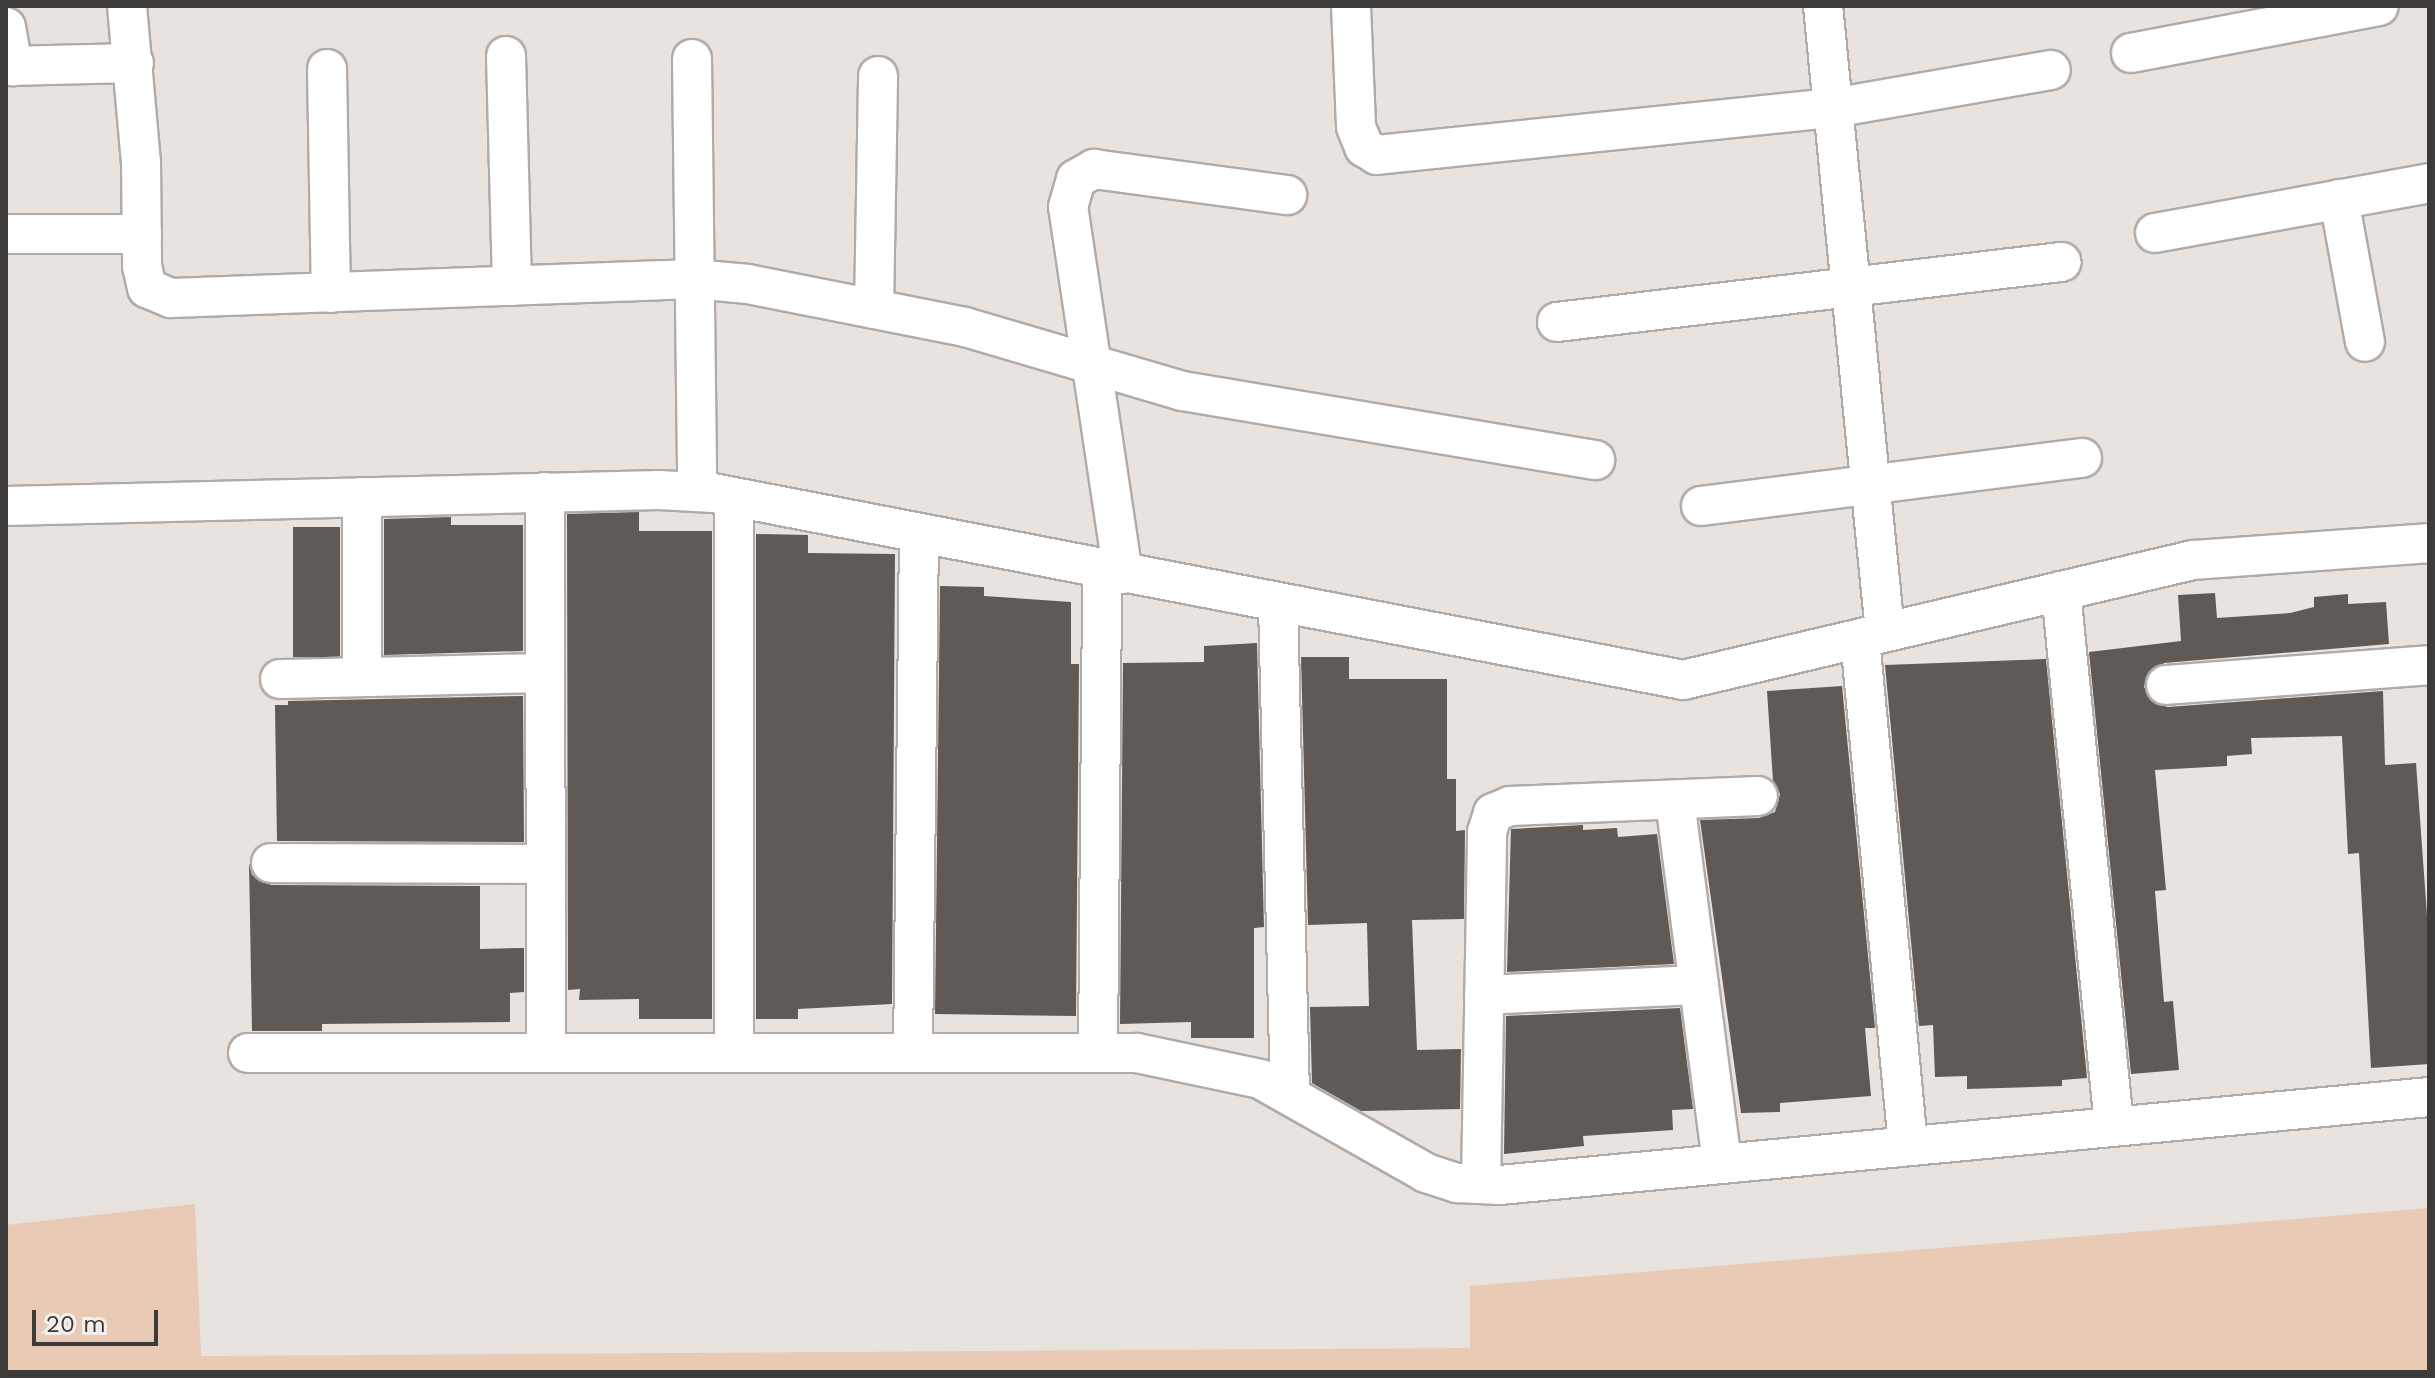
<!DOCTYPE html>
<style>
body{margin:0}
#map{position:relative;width:2435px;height:1378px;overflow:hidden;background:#e9e3df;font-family:"Work Sans",sans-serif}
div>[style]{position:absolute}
.green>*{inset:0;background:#e8cab5}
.building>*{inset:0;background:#5f5a56;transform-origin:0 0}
.roads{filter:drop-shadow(2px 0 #b1aba8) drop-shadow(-2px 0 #b1aba8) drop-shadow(0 2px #b1aba8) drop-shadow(0 -2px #b1aba8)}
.minor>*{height:38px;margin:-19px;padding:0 19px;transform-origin:19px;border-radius:19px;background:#fff}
span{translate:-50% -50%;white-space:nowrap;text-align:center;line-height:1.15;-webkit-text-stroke:8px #f6f0ec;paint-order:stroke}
.frame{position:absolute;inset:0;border:8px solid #3d3b39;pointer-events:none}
.scale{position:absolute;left:32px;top:1310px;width:126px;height:36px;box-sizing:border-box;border:4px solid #3d3b39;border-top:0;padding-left:10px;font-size:24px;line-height:28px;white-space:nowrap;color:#3d3b39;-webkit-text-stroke:6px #f6f0ec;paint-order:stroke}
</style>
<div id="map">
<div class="green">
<div style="clip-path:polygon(195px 1204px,201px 1356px,1470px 1348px,1470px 1286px,2429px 1208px,2429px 1372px,6px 1372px,6px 1225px)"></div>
</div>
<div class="building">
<div style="clip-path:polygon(639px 512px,639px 531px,712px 531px,712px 1019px,639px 1019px,639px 999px,579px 1000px,580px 989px,568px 990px,567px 514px)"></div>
<div style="clip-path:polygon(451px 517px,451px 525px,523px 525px,523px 651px,384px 655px,384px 519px)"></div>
<div style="left:293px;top:527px;width:47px;height:130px"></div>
<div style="clip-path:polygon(756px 534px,808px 535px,808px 553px,895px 554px,892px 1004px,798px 1009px,798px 1019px,756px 1019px)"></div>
<div style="clip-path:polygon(940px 586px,984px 587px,984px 596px,1071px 602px,1071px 664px,1079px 664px,1076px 1016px,935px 1014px)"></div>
<div style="clip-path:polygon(2215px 593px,2217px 618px,2290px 613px,2314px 607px,2314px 597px,2348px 594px,2348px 604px,2386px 602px,2389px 644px,2164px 663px,2147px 675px,2144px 687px,2156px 704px,2168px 707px,2383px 691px,2385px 765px,2416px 763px,2429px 943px,2429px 1064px,2371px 1068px,2359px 853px,2348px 854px,2342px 736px,2251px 738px,2252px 754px,2227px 756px,2227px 766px,2155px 770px,2166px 890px,2155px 891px,2164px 1002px,2173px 1001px,2179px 1070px,2131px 1074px,2089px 652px,2181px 641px,2178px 595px)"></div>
<div style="clip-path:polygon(1257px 643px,1264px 927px,1254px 928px,1254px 1038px,1191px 1038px,1191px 1022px,1120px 1024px,1123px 663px,1204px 662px,1204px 646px)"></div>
<div style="clip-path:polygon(1301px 657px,1349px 657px,1349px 679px,1447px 679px,1447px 779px,1456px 779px,1456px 831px,1465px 830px,1464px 919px,1412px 920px,1417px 1050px,1461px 1049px,1460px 1109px,1361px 1111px,1312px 1083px,1310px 1007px,1369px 1006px,1367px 923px,1308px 925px)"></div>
<div style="clip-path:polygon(2046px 659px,2087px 1078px,2062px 1080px,2062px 1086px,1967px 1089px,1967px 1076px,1935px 1077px,1933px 1025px,1919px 1026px,1885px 665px)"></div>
<div style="clip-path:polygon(1842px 686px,1875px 1028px,1865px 1028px,1871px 1096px,1780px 1103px,1780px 1112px,1741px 1113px,1700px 820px,1759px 818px,1775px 812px,1780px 794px,1773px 781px,1767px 691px)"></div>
<div style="clip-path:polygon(523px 696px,524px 842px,277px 841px,275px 705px,288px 705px,288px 701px)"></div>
<div style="clip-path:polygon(1583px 825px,1583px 830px,1617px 828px,1618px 837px,1657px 834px,1674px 964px,1507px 972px,1511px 829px)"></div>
<div style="clip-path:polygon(249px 863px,252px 875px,271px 885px,480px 886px,480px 949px,524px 948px,524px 992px,510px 993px,510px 1022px,322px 1024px,322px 1031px,252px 1031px)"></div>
<div style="clip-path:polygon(1680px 1008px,1693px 1109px,1672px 1110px,1673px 1130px,1583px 1136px,1584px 1146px,1504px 1154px,1506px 1016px)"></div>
</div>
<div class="roads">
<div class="minor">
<div style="left:127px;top:6px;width:157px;rotate:84.9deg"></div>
<div style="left:141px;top:162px;width:104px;rotate:89.4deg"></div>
<div style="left:142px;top:266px;width:23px;rotate:77deg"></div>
<div style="left:147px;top:288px;width:26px;rotate:23deg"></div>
<div style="left:171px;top:298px;width:523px;rotate:-2.08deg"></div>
<div style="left:694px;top:279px;width:54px;rotate:5.3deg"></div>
<div style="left:748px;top:284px;width:221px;rotate:11.2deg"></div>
<div style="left:965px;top:327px;width:226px;rotate:16.4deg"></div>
<div style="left:1182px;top:391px;width:419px;rotate:9.5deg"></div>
<div style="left:1351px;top:6px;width:121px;rotate:87.6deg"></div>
<div style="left:1356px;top:127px;width:22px;rotate:68deg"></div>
<div style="left:1364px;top:147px;width:15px;rotate:32deg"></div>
<div style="left:1377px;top:155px;width:458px;rotate:-5.9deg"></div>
<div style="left:1833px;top:108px;width:221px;rotate:-9.9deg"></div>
<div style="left:1823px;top:6px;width:629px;rotate:84.34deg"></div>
<div style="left:6px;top:27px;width:40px;rotate:80deg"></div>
<div style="left:2131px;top:53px;width:252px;rotate:-10.7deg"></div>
<div style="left:506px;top:56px;width:230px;rotate:88.5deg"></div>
<div style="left:692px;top:59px;width:433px;rotate:89.3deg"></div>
<div style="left:6px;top:66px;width:128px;rotate:-1.3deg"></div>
<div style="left:327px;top:69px;width:224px;rotate:89deg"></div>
<div style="left:2339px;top:199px;width:145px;rotate:79.7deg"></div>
<div style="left:2155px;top:233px;width:279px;rotate:-10.3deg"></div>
<div style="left:6px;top:234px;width:136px"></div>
<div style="left:874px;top:309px;width:233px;rotate:-89deg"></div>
<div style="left:1557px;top:322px;width:508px;rotate:-6.79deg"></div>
<div style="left:545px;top:492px;width:561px;rotate:89.9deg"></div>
<div style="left:362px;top:497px;width:180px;rotate:90deg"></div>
<div style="left:734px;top:498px;width:555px;rotate:90deg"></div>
<div style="left:6px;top:506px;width:653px;rotate:-1.4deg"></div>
<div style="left:659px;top:490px;width:54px;rotate:3.2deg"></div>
<div style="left:713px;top:493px;width:988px;rotate:10.91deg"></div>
<div style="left:1683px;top:680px;width:524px;rotate:-13.24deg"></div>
<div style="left:2193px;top:560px;width:237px;rotate:-4.1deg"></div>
<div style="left:1701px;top:506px;width:384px;rotate:-7.2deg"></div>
<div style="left:1123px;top:574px;width:371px;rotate:-98.5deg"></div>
<div style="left:1068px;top:207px;width:29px;rotate:-74deg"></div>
<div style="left:1076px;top:179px;width:21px;rotate:-29deg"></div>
<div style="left:1094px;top:169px;width:195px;rotate:7.7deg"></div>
<div style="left:2061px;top:591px;width:537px;rotate:84.33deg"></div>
<div style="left:1278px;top:604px;width:490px;rotate:88.6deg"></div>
<div style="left:1860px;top:639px;width:508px;rotate:84.58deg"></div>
<div style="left:280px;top:679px;width:265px;rotate:-1.3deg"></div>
<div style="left:2166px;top:685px;width:264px;rotate:-4.3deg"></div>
<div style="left:1675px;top:801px;width:364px;rotate:82.6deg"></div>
<div style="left:271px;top:863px;width:275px;rotate:0.2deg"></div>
<div style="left:1484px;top:995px;width:215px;rotate:-2.7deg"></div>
<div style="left:248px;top:1053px;width:889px"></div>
<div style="left:1137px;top:1053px;width:126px;rotate:11.9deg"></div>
<div style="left:1260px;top:1079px;width:191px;rotate:29.5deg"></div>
<div style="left:1426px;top:1173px;width:33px;rotate:18deg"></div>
<div style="left:1457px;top:1183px;width:43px;rotate:2.7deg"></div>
<div style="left:1500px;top:1185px;width:933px;rotate:-5.41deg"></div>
<div style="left:913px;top:1053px;width:518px;rotate:-89.34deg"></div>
<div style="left:1098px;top:1053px;width:483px;rotate:-89.5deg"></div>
<div style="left:1481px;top:1184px;width:352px;rotate:-89deg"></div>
<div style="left:1487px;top:832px;width:20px;rotate:-72deg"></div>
<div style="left:1493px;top:813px;width:18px;rotate:-22deg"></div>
<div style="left:1510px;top:806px;width:248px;rotate:-2.3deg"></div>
</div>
</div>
<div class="frame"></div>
<div class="scale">20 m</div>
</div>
